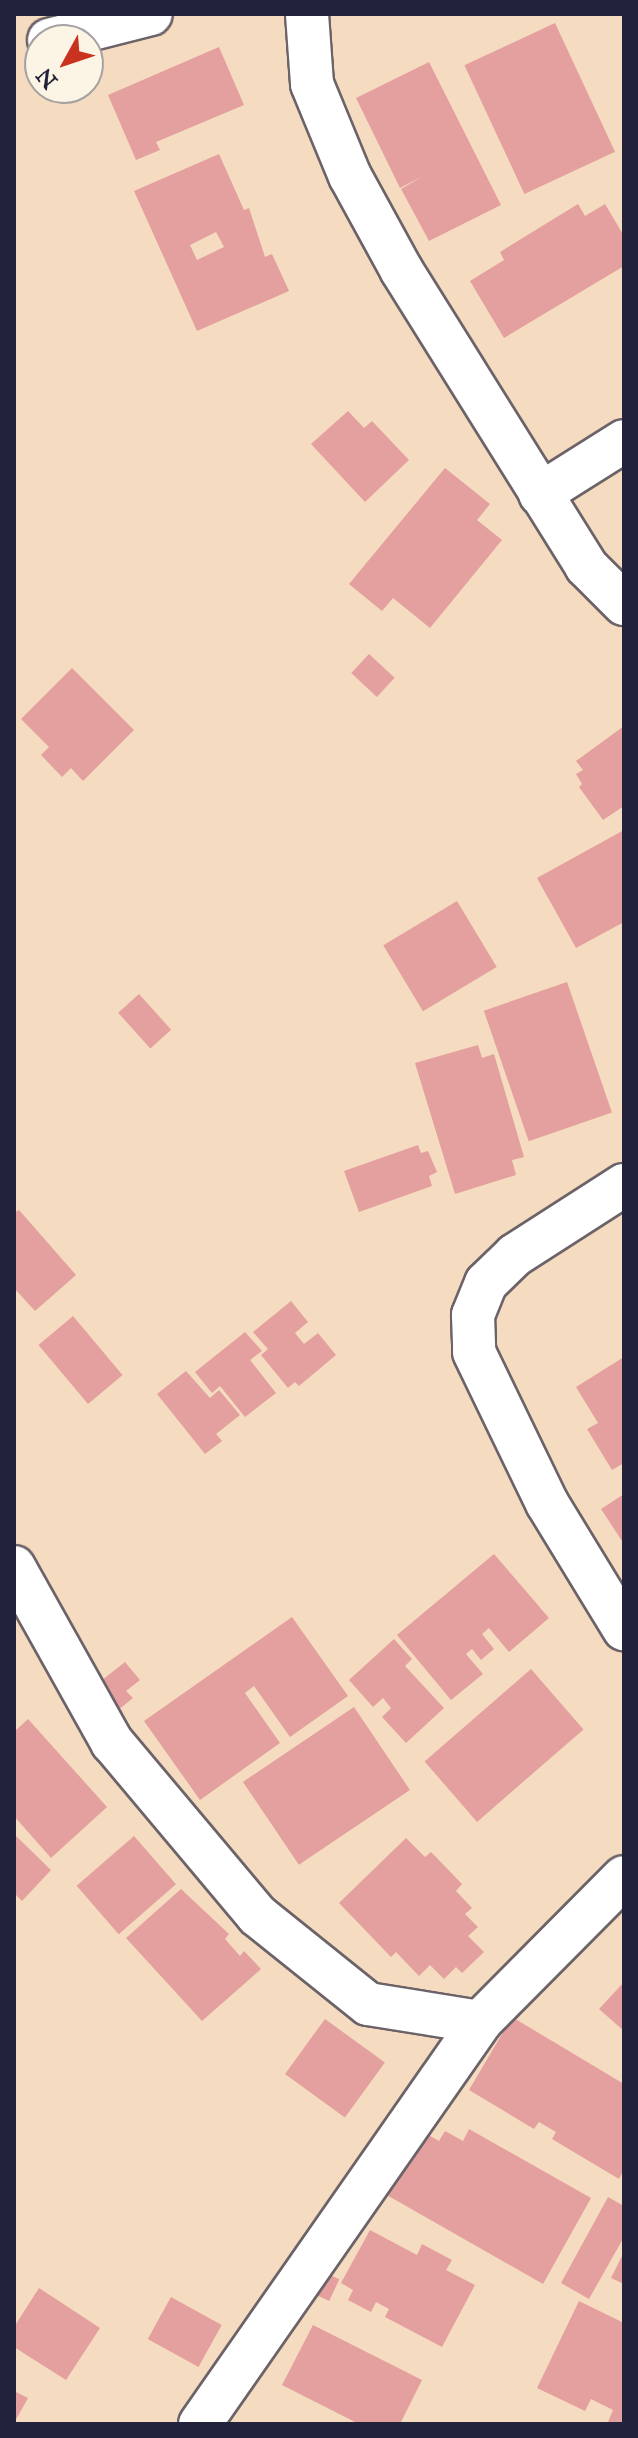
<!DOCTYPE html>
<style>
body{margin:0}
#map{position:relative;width:638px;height:2438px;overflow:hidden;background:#f5dbbf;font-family:"IM FELL Great Primer",serif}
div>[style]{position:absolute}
.building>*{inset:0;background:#e4a09f;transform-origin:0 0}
.roads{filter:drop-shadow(2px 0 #6c6369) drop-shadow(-2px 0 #6c6369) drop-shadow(0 2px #6c6369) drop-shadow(0 -2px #6c6369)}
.street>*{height:42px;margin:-21px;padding:0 21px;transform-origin:21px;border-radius:21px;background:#fff}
span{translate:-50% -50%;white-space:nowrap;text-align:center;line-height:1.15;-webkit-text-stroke:7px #fcf5e5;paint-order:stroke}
.frame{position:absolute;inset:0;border:16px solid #22223b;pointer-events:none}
.north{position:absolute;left:24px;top:24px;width:80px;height:80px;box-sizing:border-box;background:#fcf5e5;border:2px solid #a5a1a1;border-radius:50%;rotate:230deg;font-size:22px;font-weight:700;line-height:32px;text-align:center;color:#22223b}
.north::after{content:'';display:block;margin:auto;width:28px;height:36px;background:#c8321e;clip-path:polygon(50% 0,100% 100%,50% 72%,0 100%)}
</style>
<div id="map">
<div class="building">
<div style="left:555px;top:23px;width:142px;height:100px;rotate:65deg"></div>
<div style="clip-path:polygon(219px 47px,244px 105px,156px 142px,160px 150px,136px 160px,108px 95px)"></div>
<div style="clip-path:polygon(429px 62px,501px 205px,429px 241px,401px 189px,423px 176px,400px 188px,356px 98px)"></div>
<div style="clip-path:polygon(evenodd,219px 154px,244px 210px,249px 208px,265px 257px,272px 254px,289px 291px,197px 331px,134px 191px,219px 154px,216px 232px,224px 247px,197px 260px,190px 245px,216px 232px)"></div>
<div style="clip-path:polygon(578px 204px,585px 216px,605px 204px,624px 236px,624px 266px,504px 338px,470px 281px,504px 260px,500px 252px)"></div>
<div style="clip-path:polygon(348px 411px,364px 428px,372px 421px,409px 460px,365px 502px,311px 444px)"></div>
<div style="clip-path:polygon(445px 468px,490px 504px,477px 520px,502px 540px,430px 628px,393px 598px,382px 611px,349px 584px)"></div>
<div style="left:369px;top:654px;width:35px;height:26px;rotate:43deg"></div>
<div style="clip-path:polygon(72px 668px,134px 730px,83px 781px,71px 768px,62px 777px,41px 755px,49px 747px,21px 719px)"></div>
<div style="clip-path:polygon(624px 726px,624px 806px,603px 820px,579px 787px,582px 784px,576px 774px,583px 770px,576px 761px)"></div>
<div style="clip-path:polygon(624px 830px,624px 922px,576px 948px,537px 878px)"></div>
<div style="left:457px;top:901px;width:77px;height:86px;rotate:59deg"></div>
<div style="left:567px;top:982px;width:138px;height:88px;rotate:71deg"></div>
<div style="left:139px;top:994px;width:48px;height:28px;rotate:48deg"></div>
<div style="clip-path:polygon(478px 1045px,482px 1058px,494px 1054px,524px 1157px,512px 1160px,516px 1175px,455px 1194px,415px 1063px)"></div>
<div style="clip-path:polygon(418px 1145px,421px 1153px,428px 1151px,437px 1172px,429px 1176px,432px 1186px,359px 1212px,344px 1171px)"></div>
<div style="clip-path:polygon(19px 1210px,76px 1275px,35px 1311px,14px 1288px,14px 1213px)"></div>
<div style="clip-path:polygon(291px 1301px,308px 1322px,295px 1333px,304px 1344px,318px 1333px,336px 1355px,299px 1386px,295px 1382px,288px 1388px,261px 1355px,268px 1349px,253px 1332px)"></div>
<div style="left:73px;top:1316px;width:77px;height:45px;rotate:50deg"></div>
<div style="clip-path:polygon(245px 1332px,262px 1351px,250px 1360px,276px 1393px,245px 1417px,220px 1386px,212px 1393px,195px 1372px)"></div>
<div style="clip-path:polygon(624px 1357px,624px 1463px,612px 1470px,587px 1429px,598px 1423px,576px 1387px)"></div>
<div style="clip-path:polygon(186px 1371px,210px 1398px,219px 1390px,240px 1415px,216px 1434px,222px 1441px,205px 1454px,157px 1394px)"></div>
<div style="clip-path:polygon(624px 1494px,624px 1544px,601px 1509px)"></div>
<div style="clip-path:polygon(494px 1554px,549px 1618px,509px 1652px,489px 1628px,482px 1634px,494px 1649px,481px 1660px,472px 1649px,466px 1654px,483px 1674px,451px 1700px,397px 1635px)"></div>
<div style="clip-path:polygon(292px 1617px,348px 1696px,290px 1737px,254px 1686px,245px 1693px,280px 1743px,200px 1800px,144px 1721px)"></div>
<div style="clip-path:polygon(394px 1639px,412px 1659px,405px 1666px,444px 1708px,406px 1743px,382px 1717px,391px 1708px,383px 1698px,373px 1707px,349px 1680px)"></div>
<div style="clip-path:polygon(125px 1662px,140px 1680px,126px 1691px,133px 1698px,118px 1710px,97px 1684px)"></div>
<div style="left:531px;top:1669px;width:80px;height:141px;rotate:49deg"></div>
<div style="left:354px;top:1707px;width:100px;height:134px;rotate:56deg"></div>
<div style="clip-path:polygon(28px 1719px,107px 1807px,51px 1858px,14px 1816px,14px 1732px)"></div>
<div style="clip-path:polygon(14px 1834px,51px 1870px,22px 1901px,14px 1893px)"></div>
<div style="left:134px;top:1836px;width:64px;height:76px;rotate:49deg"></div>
<div style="clip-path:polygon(406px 1838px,425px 1857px,431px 1852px,462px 1884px,456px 1891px,472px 1908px,465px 1914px,478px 1927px,468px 1936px,484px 1952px,462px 1973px,456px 1967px,444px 1979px,430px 1965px,419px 1976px,396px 1952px,391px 1957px,339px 1903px)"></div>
<div style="clip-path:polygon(181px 1889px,229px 1934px,225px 1939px,240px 1956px,244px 1951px,261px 1969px,202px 2021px,126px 1938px)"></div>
<div style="clip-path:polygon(624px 1982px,624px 2031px,599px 2009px)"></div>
<div style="clip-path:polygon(512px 2017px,624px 2084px,624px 2169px,619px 2179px,552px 2139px,556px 2132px,539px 2122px,534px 2129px,469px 2090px)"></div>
<div style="left:325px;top:2019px;width:74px;height:68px;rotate:36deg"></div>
<div style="clip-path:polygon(469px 2129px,591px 2198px,543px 2284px,385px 2194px,421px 2131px,439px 2141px,445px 2131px,463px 2141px)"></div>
<div style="clip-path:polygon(608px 2197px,624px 2206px,624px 2237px,589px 2299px,561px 2283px)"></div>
<div style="clip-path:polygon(370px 2230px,417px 2255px,422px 2244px,452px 2260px,446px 2270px,475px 2285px,442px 2347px,385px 2317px,389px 2309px,376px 2302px,371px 2312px,348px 2300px,353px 2290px,341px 2283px)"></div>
<div style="clip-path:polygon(624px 2252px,624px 2284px,611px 2278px)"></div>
<div style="left:313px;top:2267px;width:29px;height:24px;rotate:25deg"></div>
<div style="clip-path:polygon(39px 2288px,100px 2328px,66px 2380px,14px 2347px,14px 2327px)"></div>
<div style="left:171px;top:2297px;width:58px;height:48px;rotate:29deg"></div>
<div style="clip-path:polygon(579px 2301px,624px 2323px,624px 2424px,608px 2422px,613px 2410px,591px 2399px,585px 2411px,537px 2388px)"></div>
<div style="clip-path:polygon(313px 2325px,422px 2380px,400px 2424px,359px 2424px,282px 2385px)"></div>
<div style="clip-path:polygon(14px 2391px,28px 2398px,14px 2423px)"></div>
</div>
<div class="roads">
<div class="street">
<div style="left:307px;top:14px;width:70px;rotate:85.9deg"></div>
<div style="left:312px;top:84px;width:100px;rotate:67.6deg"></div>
<div style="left:350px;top:176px;width:108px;rotate:61.3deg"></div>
<div style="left:402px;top:271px;width:348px;rotate:58deg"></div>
<div style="left:586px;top:566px;width:54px;rotate:45deg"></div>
<div style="left:49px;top:40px;width:105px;rotate:-14.3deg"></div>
<div style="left:540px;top:494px;width:99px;rotate:-32.2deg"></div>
<div style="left:624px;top:1185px;width:130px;rotate:147.3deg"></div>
<div style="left:515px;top:1255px;width:40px;rotate:136deg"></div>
<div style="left:486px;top:1283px;width:35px;rotate:112deg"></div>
<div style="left:473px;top:1315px;width:37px;rotate:88deg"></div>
<div style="left:474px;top:1352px;width:168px;rotate:64.2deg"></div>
<div style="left:547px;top:1503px;width:148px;rotate:58.6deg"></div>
<div style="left:14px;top:1567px;width:201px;rotate:60.8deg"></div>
<div style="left:112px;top:1742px;width:226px;rotate:50deg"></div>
<div style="left:257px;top:1915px;width:142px;rotate:38.7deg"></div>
<div style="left:368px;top:2004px;width:113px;rotate:9.1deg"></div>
<div style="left:200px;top:2424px;width:490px;rotate:-55.1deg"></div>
<div style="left:480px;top:2022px;width:204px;rotate:-45.2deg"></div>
</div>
</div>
<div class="frame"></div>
<div class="north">N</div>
</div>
